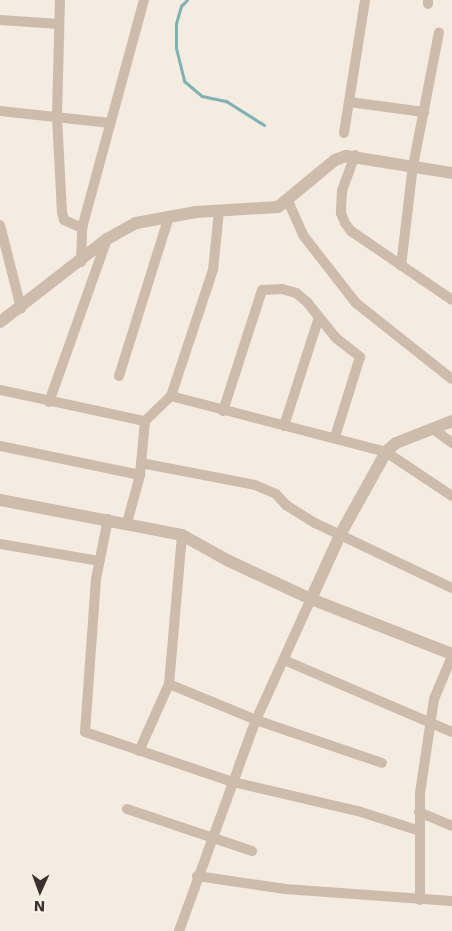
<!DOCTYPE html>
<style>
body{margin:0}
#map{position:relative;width:452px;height:931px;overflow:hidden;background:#f4ebe1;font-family:"DejaVu Sans",sans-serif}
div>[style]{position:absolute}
.stream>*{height:3px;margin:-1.5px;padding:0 1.5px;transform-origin:1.5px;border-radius:1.5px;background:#7fb0b2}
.minor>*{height:10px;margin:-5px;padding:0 5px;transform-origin:5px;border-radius:5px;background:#cdbbac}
.tertiary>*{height:12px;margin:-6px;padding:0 6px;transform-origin:6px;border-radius:6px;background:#cdbbac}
span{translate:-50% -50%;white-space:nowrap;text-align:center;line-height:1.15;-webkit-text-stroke:4.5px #fbf5ee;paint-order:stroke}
.north{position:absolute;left:15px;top:866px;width:50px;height:50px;-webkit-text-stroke:4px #fbf5ee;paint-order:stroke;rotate:182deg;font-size:14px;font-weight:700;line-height:20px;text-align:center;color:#3b302b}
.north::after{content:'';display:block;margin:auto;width:18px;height:22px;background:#3b302b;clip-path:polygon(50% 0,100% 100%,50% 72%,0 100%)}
</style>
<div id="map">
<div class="stream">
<div style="left:187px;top:0;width:8px;rotate:135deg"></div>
<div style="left:181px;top:6px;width:19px;rotate:106deg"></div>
<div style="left:176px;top:24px;width:24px;rotate:90deg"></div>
<div style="left:176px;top:48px;width:34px;rotate:76deg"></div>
<div style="left:184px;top:81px;width:23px;rotate:40deg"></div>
<div style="left:202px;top:96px;width:25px;rotate:12deg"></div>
<div style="left:226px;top:101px;width:45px;rotate:32.3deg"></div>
</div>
<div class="minor">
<div style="left:60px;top:0;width:117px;rotate:91.5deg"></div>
<div style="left:57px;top:117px;width:95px;rotate:87deg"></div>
<div style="left:62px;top:212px;width:8px;rotate:76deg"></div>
<div style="left:64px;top:220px;width:20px;rotate:24deg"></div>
<div style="left:428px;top:4px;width:4px;rotate:-90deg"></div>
<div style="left:0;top:20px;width:59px;rotate:3.9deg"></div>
<div style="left:349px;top:102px;width:76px;rotate:7.6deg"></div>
<div style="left:0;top:111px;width:111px;rotate:6.2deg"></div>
<div style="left:344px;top:133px;width:135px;rotate:-81deg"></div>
<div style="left:355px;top:155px;width:38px;rotate:110deg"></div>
<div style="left:342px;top:191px;width:22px;rotate:93deg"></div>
<div style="left:341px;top:213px;width:11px;rotate:68deg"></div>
<div style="left:345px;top:223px;width:10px;rotate:53deg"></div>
<div style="left:351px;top:231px;width:122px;rotate:34.3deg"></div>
<div style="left:288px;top:201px;width:37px;rotate:66deg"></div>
<div style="left:303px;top:235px;width:86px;rotate:52.1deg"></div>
<div style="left:356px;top:303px;width:122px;rotate:38.4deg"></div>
<div style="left:0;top:225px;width:86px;rotate:75.8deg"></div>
<div style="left:81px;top:262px;width:34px;rotate:-88deg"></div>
<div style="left:82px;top:228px;width:236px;rotate:-74.8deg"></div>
<div style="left:401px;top:266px;width:101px;rotate:-83.2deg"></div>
<div style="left:413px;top:166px;width:136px;rotate:-79deg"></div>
<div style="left:119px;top:376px;width:168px;rotate:-72.6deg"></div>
<div style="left:0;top:390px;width:148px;rotate:12.1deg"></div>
<div style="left:145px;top:421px;width:36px;rotate:-44deg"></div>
<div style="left:171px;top:396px;width:222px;rotate:14.6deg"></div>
<div style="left:386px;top:452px;width:79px;rotate:33.7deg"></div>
<div style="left:171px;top:396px;width:133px;rotate:-71.6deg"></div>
<div style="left:213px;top:270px;width:59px;rotate:-84.2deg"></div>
<div style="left:49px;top:402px;width:173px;rotate:-70.4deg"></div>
<div style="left:223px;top:411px;width:127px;rotate:-72.1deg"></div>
<div style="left:262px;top:290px;width:20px;rotate:-3deg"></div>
<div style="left:282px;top:289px;width:15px;rotate:16deg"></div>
<div style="left:296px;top:293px;width:14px;rotate:39deg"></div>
<div style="left:307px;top:302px;width:46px;rotate:51.1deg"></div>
<div style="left:336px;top:338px;width:31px;rotate:38deg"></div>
<div style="left:360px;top:357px;width:84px;rotate:107.4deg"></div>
<div style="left:284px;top:426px;width:114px;rotate:-72.2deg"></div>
<div style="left:433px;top:429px;width:24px;rotate:36deg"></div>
<div style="left:0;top:446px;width:143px;rotate:11.7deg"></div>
<div style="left:141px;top:463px;width:116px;rotate:10.9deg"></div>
<div style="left:255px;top:485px;width:23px;rotate:23deg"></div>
<div style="left:276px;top:494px;width:15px;rotate:48deg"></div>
<div style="left:286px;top:505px;width:34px;rotate:32deg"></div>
<div style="left:315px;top:523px;width:152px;rotate:25.4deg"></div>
<div style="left:108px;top:519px;width:61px;rotate:101.3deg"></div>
<div style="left:96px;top:579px;width:153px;rotate:94.1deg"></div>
<div style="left:85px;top:732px;width:156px;rotate:18.7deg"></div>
<div style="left:233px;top:782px;width:128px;rotate:13.1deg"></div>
<div style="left:358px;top:811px;width:65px;rotate:17.9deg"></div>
<div style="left:127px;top:523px;width:50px;rotate:-74.8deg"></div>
<div style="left:140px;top:475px;width:54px;rotate:-84.7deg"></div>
<div style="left:0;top:544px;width:100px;rotate:9.7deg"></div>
<div style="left:284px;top:660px;width:183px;rotate:23.2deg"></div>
<div style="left:169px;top:684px;width:94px;rotate:22.5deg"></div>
<div style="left:256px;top:720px;width:133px;rotate:18.8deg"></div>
<div style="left:139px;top:751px;width:73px;rotate:-65.9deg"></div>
<div style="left:169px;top:684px;width:150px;rotate:-85deg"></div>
<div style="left:127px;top:809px;width:132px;rotate:18.6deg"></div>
<div style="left:419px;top:812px;width:36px;rotate:23deg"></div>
<div style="left:197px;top:876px;width:89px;rotate:8.4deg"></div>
<div style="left:285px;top:889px;width:167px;rotate:4.1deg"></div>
<div style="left:420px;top:900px;width:107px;rotate:-90deg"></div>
<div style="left:420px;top:793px;width:95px;rotate:-81.5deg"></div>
<div style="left:434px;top:699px;width:47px;rotate:-67.3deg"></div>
<div style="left:179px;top:931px;width:225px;rotate:-70deg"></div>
<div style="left:256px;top:720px;width:133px;rotate:-65.6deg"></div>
</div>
<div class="tertiary">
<div style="left:0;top:322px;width:135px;rotate:-37.8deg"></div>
<div style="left:107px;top:239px;width:33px;rotate:-29deg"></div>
<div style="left:136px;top:223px;width:61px;rotate:-10.4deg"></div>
<div style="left:196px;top:212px;width:82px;rotate:-3.5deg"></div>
<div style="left:278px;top:207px;width:74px;rotate:-39.5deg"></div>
<div style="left:335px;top:160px;width:12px;rotate:-20deg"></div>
<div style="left:346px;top:156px;width:107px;rotate:9.1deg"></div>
<div style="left:0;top:500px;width:185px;rotate:10.9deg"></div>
<div style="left:182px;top:535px;width:54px;rotate:29deg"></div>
<div style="left:229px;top:561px;width:90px;rotate:24.9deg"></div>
<div style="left:311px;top:599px;width:151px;rotate:21.3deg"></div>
<div style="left:311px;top:599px;width:72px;rotate:-65.6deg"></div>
<div style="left:341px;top:533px;width:93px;rotate:-60.9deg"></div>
<div style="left:386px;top:452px;width:13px;rotate:-42deg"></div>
<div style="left:396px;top:443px;width:60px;rotate:-21.4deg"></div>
</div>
<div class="north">N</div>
</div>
